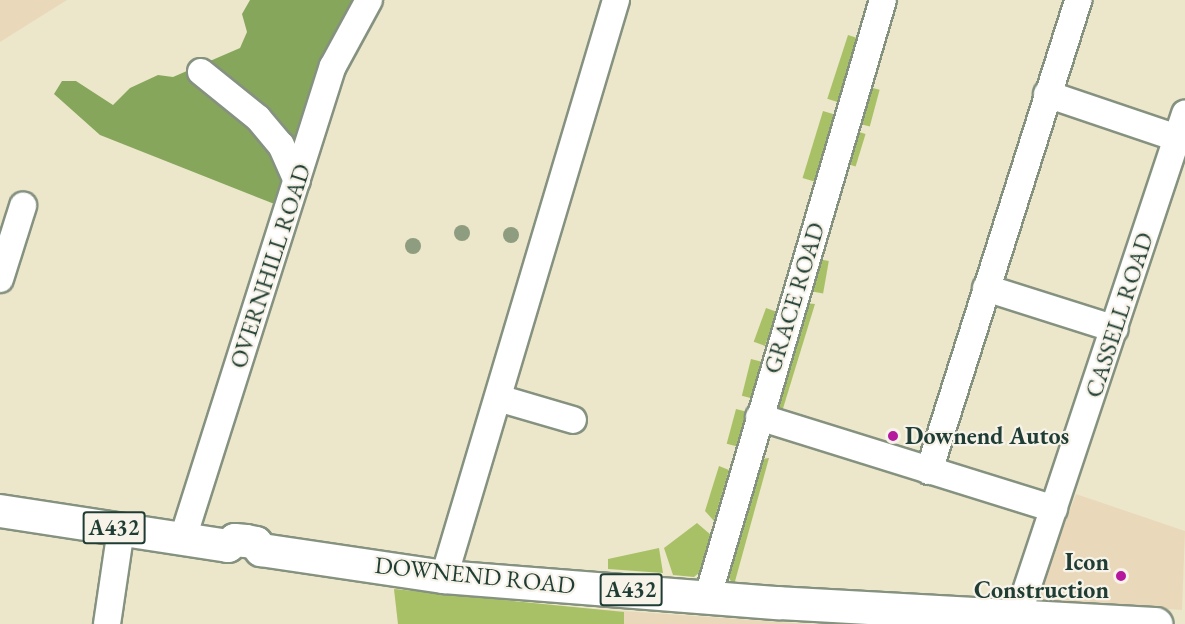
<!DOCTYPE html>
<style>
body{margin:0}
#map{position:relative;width:1185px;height:624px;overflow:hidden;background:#ece7cb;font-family:"EB Garamond",serif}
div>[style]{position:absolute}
.built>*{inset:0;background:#e9d9ba}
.green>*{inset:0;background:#a9c166;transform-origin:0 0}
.forest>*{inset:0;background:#86a75b}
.roads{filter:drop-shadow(2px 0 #869280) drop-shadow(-2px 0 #869280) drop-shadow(0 2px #869280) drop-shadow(0 -2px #869280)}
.minor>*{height:26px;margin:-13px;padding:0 13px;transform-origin:13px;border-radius:13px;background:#fff}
.major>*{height:32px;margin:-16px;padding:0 16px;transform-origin:16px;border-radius:16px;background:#fff}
.trees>*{width:16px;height:16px;margin:-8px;border-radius:50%;background:#8e9c7f}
.dots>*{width:16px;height:16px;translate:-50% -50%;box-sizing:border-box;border:3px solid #f7f3e8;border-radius:50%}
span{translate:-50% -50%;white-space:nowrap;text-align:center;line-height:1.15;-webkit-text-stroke:4.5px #f7f3e8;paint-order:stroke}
.shield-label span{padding:2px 4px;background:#f7f3e8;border:2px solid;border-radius:4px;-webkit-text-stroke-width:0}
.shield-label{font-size:22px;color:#1f3d34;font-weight:700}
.street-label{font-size:24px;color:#1f3d34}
.poi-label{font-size:24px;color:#1f3d34;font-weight:700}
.left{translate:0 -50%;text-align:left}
.right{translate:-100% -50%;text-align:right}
</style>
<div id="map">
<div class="built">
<div style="clip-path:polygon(0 0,67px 0,0 42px)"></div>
<div style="clip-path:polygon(1076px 494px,1185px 531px,1182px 610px,1139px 607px,1137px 624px,1027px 624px)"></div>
<div style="clip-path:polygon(394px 589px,507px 603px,809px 624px,398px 624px)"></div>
</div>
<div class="green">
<div style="left:848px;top:35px;width:13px;height:67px;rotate:18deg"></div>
<div style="left:869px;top:87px;width:11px;height:38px;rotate:15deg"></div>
<div style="left:823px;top:111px;width:14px;height:70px;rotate:17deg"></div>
<div style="left:856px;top:131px;width:10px;height:34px;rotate:17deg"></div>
<div style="left:818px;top:259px;width:11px;height:33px;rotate:10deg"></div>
<div style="clip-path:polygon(805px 303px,815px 304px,781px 415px,771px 409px)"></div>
<div style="left:766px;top:308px;width:12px;height:36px;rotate:20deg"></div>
<div style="left:751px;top:359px;width:12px;height:38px;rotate:14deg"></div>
<div style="left:736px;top:409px;width:11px;height:36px;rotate:15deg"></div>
<div style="clip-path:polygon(769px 458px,734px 585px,728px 577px,726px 562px,761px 459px)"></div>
<div style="clip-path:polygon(719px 466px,729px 470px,714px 521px,705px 511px)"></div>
<div style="clip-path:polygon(697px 523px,711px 535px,700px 572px,694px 577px,673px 575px,664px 548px)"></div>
<div style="clip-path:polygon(659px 548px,663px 573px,608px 569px,608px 559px)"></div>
<div style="clip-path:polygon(394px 589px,624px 612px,624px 624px,398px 624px)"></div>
</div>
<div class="forest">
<div style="clip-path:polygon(250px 0,359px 0,327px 46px,277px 205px,100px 135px,54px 94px,62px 81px,76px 81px,113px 105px,130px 88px,158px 75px,173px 77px,240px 48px,247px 32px,242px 14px)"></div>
</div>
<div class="roads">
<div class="minor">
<div style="left:201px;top:72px;width:73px;rotate:38.9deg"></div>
<div style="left:258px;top:118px;width:35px;rotate:50deg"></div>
<div style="left:281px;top:145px;width:39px;rotate:66deg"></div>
<div style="left:1047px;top:94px;width:137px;rotate:18.7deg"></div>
<div style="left:0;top:279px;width:77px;rotate:-72.5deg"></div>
<div style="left:986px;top:288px;width:135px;rotate:17.6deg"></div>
<div style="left:498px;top:398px;width:78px;rotate:16.3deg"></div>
<div style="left:759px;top:417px;width:309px;rotate:17.3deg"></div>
<div style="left:929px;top:471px;width:494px;rotate:-72.4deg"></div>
<div style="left:183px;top:538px;width:495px;rotate:-72.4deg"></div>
<div style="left:333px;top:66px;width:75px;rotate:-61.4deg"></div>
<div style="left:444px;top:577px;width:602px;rotate:-73.4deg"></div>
<div style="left:708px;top:596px;width:621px;rotate:-73.64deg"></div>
<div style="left:107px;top:624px;width:96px;rotate:-81.6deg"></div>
<div style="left:1011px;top:624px;width:21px;rotate:-61deg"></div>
<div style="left:1021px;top:606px;width:519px;rotate:-71.57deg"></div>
</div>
<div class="major">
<div style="left:0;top:511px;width:231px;rotate:8.7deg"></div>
<div style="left:228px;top:546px;width:9px;rotate:-41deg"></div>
<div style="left:235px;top:540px;width:11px;rotate:5deg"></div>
<div style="left:246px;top:541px;width:10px;rotate:11deg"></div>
<div style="left:256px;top:543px;width:9px;rotate:54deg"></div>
<div style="left:261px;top:550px;width:185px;rotate:8.4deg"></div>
<div style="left:444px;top:577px;width:335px;rotate:4.5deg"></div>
<div style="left:778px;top:603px;width:379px;rotate:3.2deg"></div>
</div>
</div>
<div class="trees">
<div style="left:462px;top:233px"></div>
<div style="left:511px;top:235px"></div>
<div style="left:413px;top:246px"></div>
</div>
<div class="dots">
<div style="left:893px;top:436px;background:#b5179e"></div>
<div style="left:1121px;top:576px;background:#b5179e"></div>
</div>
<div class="shield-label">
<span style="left:114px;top:528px">A432</span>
<span style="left:631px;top:590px">A432</span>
</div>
<div class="street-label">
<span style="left:270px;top:266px;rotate:-72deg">OVERNHILL ROAD</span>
<span style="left:794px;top:298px;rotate:-73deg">GRACE ROAD</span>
<span style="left:1119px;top:315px;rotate:-72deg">CASSELL ROAD</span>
<span style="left:475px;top:575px;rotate:6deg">DOWNEND ROAD</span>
</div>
<div class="poi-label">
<span class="left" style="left:905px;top:436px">Downend Autos</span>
<span class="right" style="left:1109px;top:576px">Icon<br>Construction</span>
</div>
</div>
